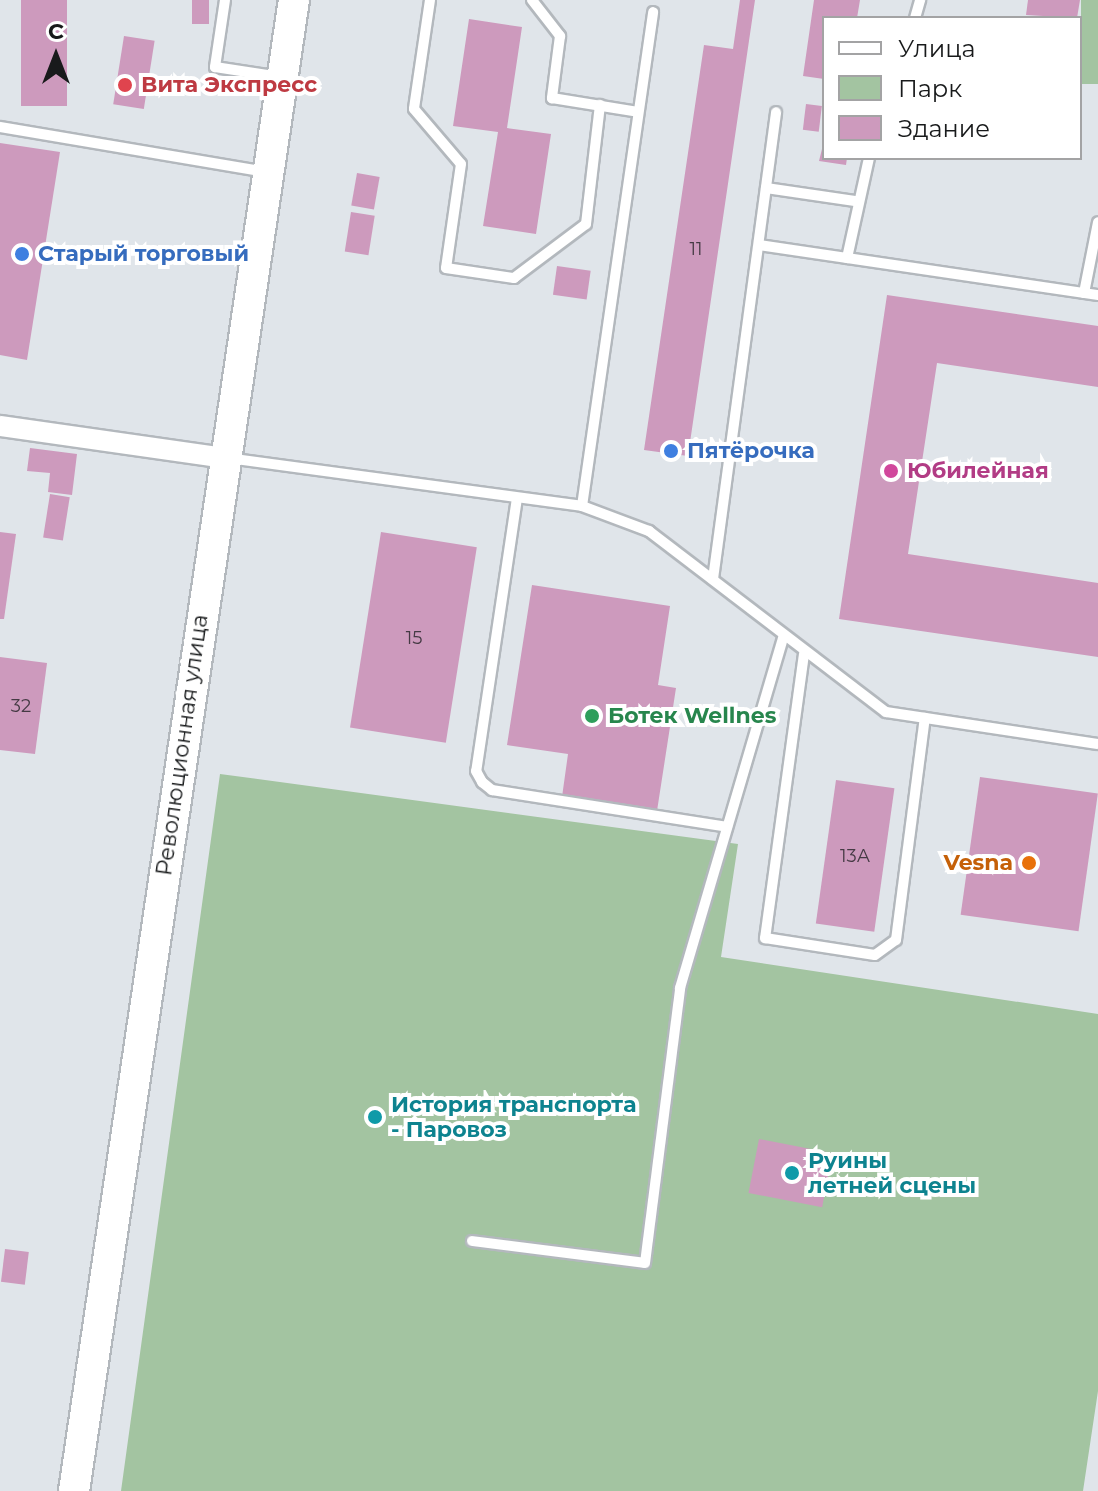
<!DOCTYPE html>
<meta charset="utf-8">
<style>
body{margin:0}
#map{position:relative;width:1098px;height:1491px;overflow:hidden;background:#e0e5ea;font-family:Montserrat,sans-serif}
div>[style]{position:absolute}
.green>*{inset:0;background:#a3c4a1;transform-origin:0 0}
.building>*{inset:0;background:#cd9abd;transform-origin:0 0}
.roads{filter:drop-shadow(2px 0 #b3b8bd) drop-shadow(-2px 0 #b3b8bd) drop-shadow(0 2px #b3b8bd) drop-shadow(0 -2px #b3b8bd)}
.lane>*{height:10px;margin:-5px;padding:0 5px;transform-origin:5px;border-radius:5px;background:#fff}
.street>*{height:20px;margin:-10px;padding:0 10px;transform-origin:10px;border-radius:10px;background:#fff}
.secondary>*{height:30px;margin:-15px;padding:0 15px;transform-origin:15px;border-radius:15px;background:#fff}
.dots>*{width:22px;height:22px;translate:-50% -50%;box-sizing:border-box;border:4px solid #fff;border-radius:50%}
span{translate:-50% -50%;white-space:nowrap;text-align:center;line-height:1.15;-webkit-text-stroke:8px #fff;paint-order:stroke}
.number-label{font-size:18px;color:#453a44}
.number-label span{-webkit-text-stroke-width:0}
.health-label{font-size:22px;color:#be3a42;font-weight:700}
.left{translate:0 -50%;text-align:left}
.shop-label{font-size:22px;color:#366cbe;font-weight:700}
.hotel-label{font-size:22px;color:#b23c85;font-weight:700}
.leisure-label{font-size:22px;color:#27864d;font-weight:700}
.street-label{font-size:22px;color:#181a1b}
.food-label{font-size:22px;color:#c56008;font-weight:700}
.right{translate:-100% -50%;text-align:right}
.culture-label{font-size:22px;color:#0d838f;font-weight:700}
.legend{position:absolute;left:822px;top:16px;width:260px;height:144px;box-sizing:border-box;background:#fff;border:2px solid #a3a3a4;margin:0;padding:10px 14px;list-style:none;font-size:24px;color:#181a1b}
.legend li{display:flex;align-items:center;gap:16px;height:40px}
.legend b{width:40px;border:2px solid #a3a3a4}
.north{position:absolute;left:16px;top:16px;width:80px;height:80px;-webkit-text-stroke:6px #fff;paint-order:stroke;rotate:0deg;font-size:22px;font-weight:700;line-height:32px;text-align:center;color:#181a1b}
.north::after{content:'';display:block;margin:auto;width:28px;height:36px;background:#181a1b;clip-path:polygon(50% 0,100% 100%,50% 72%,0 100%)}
</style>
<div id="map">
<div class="green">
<div style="left:1081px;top:0;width:17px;height:84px"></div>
<div style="clip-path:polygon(220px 774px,738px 844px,721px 957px,1098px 1014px,1098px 1391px,1083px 1491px,121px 1491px)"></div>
</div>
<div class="building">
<div style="left:21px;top:0;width:46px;height:106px"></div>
<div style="left:192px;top:0;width:17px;height:24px"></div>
<div style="clip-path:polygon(740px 0,755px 0,688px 456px,644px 450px,704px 45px,733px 49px)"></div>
<div style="clip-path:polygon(814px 0,860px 0,857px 18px,824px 18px,824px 79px,803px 76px)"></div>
<div style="clip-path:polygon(1028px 0,1080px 0,1077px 18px,1026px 15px)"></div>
<div style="clip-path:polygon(469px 19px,522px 27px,507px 128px,551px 134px,536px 234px,483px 226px,498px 132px,453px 126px)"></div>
<div style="left:124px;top:36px;width:31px;height:69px;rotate:9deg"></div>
<div style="left:806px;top:104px;width:16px;height:26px;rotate:7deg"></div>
<div style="clip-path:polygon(824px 141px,824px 158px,847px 158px,846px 165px,819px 161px)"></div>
<div style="clip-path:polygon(0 143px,60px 152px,27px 360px,0 355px)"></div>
<div style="left:357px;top:173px;width:23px;height:33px;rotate:10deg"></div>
<div style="left:351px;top:212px;width:24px;height:40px;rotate:9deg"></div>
<div style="left:557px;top:266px;width:34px;height:29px;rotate:8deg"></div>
<div style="clip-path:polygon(887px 295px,1098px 326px,1098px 387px,937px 363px,908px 554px,1098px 583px,1098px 657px,839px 619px)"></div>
<div style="clip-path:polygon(30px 448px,77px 454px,72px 495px,48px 492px,50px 473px,27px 471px)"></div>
<div style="left:50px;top:494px;width:20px;height:44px;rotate:9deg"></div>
<div style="clip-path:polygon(0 532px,16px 534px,4px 619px,0 619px)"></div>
<div style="left:381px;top:532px;width:97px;height:198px;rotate:9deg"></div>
<div style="clip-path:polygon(532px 585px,670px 606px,658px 685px,676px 688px,657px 811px,562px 797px,568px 754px,507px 745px)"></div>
<div style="clip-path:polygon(0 657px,47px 663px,35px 754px,0 750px)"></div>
<div style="left:980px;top:777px;width:119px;height:139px;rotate:8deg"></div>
<div style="left:836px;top:780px;width:59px;height:145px;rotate:8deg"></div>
<div style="left:759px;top:1139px;width:75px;height:55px;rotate:11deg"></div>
<div style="left:5px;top:1249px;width:24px;height:33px;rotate:7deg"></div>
</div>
<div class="roads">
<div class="lane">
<div style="left:225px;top:0;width:68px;rotate:98.5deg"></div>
<div style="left:215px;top:67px;width:66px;rotate:8.7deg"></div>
<div style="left:430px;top:0;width:110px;rotate:98.4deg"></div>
<div style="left:414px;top:109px;width:72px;rotate:49.5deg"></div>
<div style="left:461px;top:164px;width:105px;rotate:98.2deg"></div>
<div style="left:446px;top:268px;width:69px;rotate:8.4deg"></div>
<div style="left:514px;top:278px;width:90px;rotate:-36.9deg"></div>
<div style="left:586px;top:224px;width:120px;rotate:-83.3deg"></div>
<div style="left:532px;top:0;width:46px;rotate:52.1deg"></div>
<div style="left:560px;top:36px;width:63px;rotate:97.4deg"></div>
<div style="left:552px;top:98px;width:87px;rotate:9.2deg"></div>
<div style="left:915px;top:18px;width:19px;rotate:-74deg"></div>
<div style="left:0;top:127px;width:271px;rotate:9.6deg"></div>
<div style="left:766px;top:188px;width:90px;rotate:8.3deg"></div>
<div style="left:759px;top:245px;width:343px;rotate:8.4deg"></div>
<div style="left:847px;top:258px;width:102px;rotate:-77.6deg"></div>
<div style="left:1084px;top:293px;width:72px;rotate:-78.8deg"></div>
<div style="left:228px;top:458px;width:357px;rotate:7.7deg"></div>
<div style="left:582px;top:506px;width:72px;rotate:20.5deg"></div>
<div style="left:649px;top:531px;width:298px;rotate:37.4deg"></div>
<div style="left:886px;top:712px;width:214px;rotate:8.6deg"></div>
<div style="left:517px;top:498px;width:276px;rotate:98.5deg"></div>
<div style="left:476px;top:771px;width:13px;rotate:61deg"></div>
<div style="left:482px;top:782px;width:13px;rotate:39deg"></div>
<div style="left:492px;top:790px;width:238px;rotate:8.9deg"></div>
<div style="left:582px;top:506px;width:499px;rotate:-81.8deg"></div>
<div style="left:713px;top:579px;width:471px;rotate:-82.3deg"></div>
<div style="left:804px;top:654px;width:287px;rotate:97.8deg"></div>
<div style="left:765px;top:938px;width:111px;rotate:8.8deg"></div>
<div style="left:875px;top:955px;width:26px;rotate:-36deg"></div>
<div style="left:896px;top:940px;width:224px;rotate:-82.6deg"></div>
<div style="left:472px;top:1241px;width:174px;rotate:7.2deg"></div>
<div style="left:645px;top:1263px;width:277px;rotate:-82.7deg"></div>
<div style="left:680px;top:988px;width:365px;rotate:-73.6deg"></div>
</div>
<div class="street">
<div style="left:0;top:426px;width:227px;rotate:8.1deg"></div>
</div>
<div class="secondary">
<div style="left:74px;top:1491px;width:1507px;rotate:-81.61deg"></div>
</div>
</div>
<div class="dots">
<div style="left:125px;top:85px;background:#e0444e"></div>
<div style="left:22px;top:254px;background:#3f7fe0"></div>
<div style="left:671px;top:451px;background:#3f7fe0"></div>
<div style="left:891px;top:471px;background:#d1479c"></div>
<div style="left:592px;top:716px;background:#2e9e5b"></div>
<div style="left:1029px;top:863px;background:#e8710a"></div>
<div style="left:375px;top:1117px;background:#0f9aa8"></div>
<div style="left:792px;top:1173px;background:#0f9aa8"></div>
</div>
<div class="number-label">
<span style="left:696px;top:249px">11</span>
<span style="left:414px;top:638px">15</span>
<span style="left:21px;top:706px">32</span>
<span style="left:855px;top:856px">13А</span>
</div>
<div class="health-label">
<span class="left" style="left:141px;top:85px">Вита Экспресс</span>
</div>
<div class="shop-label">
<span class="left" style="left:38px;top:254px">Старый торговый</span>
<span class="left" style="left:687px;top:451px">Пятёрочка</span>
</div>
<div class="hotel-label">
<span class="left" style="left:907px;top:471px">Юбилейная</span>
</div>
<div class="leisure-label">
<span class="left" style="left:608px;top:716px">Ботек Wellnes</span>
</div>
<div class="street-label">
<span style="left:182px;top:745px;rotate:-82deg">Революционная улица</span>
</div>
<div class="food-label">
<span class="right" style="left:1013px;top:863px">Vesna</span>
</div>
<div class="culture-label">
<span class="left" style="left:391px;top:1117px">История транспорта<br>- Паровоз</span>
<span class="left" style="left:808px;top:1173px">Руины<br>летней сцены</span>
</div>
<ul class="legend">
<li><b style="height:10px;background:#fff"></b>Улица</li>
<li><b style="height:22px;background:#a3c4a1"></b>Парк</li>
<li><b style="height:22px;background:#cd9abd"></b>Здание</li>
</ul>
<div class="north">С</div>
</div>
